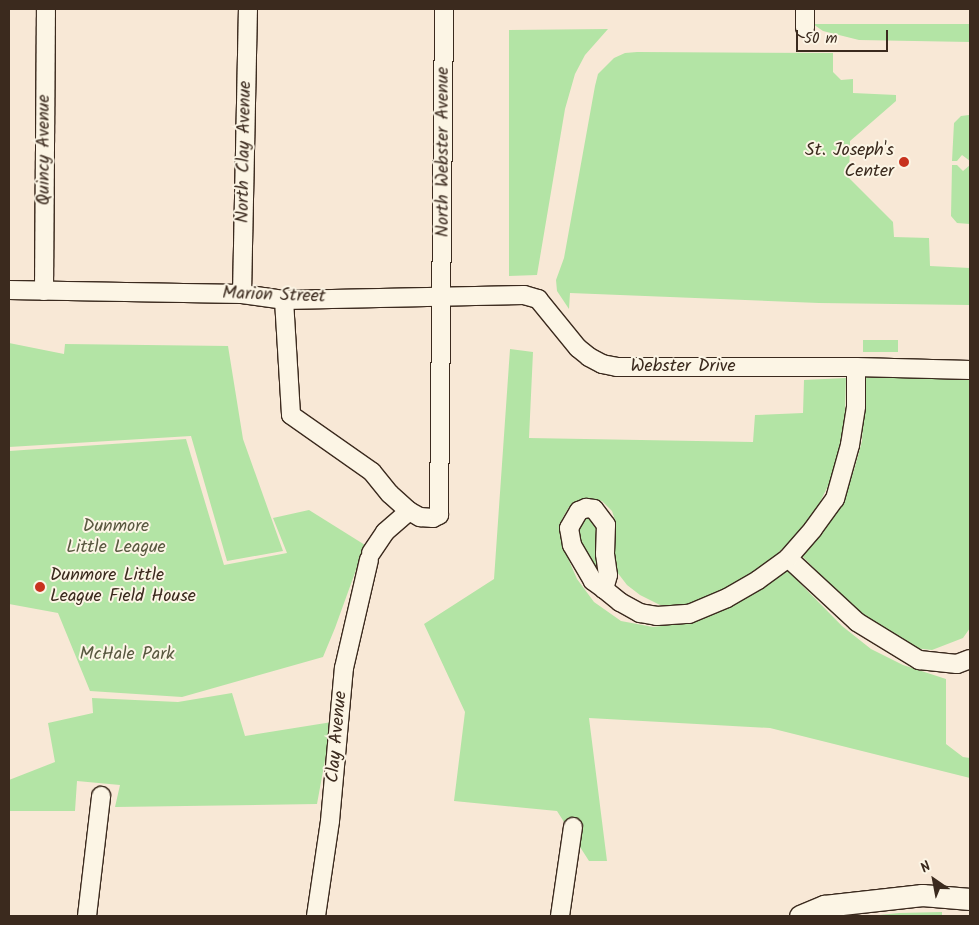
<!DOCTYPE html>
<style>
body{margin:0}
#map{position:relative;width:979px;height:925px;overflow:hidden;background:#f8e8d6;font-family:Kalam,sans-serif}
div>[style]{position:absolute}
.green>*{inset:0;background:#b3e4a5;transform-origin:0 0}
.roads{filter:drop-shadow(1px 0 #3b2a1e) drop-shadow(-1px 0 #3b2a1e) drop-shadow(0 1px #3b2a1e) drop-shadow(0 -1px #3b2a1e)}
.minor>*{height:18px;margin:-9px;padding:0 9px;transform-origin:9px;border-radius:9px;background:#fcf5e5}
.major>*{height:21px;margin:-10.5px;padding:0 10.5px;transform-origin:10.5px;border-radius:10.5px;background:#fcf5e5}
.dots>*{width:14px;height:14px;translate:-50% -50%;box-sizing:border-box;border:2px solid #fcf5e5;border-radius:50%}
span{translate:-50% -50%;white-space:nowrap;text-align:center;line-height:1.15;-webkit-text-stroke:4px #fcf5e5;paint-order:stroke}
.street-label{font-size:18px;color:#3b2a1e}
.poi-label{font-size:18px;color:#3b2a1e}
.right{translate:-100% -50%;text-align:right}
.left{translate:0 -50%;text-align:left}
.park-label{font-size:18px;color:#595840}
.frame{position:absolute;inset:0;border:10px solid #3b2a1e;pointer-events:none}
.north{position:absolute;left:909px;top:855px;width:50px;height:50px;-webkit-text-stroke:4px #fcf5e5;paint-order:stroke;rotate:327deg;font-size:14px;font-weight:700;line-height:20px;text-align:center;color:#3b2a1e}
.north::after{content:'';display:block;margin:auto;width:18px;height:22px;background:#3b2a1e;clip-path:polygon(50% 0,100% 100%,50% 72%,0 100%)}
.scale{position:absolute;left:796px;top:30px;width:92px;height:22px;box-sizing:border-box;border:2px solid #3b2a1e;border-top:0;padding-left:6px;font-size:15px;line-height:18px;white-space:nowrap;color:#3b2a1e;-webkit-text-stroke:4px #fcf5e5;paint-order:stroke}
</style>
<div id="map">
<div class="green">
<div style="clip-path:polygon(813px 24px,970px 24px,970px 42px,859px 40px,823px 31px)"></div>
<div style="clip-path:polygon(608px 29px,585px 55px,575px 74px,565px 109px,537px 275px,509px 276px,509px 30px)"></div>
<div style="clip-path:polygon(637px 52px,833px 53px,833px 72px,841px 80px,853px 79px,853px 93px,896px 95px,896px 101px,850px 141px,849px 178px,893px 222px,894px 237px,929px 238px,930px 266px,970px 268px,970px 305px,819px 303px,570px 293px,569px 309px,557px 291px,556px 280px,564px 258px,595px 86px,598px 74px,614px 58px,625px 53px)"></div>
<div style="clip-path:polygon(969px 115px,970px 161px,962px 155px,957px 161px,952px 161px,954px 123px,961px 116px)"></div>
<div style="clip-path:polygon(952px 165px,957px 165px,963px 171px,970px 165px,970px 224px,957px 223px,951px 216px)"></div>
<div style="left:863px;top:340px;width:35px;height:12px"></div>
<div style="clip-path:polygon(9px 343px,64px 354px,65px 344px,228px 346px,243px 439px,283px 551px,227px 561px,191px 436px,9px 447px)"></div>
<div style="clip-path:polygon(510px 349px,533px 352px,529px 438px,753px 442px,755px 415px,803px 413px,804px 380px,846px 378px,844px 444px,836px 470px,817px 508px,800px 531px,775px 556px,753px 573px,716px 595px,691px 605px,660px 605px,640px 595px,627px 585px,617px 572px,613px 559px,615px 520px,612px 511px,602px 501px,591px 499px,569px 507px,562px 519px,564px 549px,577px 579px,594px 602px,621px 621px,653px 627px,685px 623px,715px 614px,750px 595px,786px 569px,842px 626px,871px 649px,903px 665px,946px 679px,946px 744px,963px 757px,970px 758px,970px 778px,770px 728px,589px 718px,607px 861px,589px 861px,557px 811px,454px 801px,465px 712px,424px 624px,494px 579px)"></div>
<div style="clip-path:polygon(865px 377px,970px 377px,970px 628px,963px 638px,932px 650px,914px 648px,857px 612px,801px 555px,830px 522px,840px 505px,854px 470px,862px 441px)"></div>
<div style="clip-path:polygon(186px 439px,224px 565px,287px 553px,273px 518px,309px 510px,365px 545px,335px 628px,323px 657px,182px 697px,90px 691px,58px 613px,9px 604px,9px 451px)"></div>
<div style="clip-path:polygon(589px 517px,597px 527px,595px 556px,598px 572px,580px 545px,579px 528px,583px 520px)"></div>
<div style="clip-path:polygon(232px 693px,245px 736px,332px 722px,317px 804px,115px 807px,120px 785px,77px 781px,75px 811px,9px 811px,9px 780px,55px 762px,48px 723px,93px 713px,92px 698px,178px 702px)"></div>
<div style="clip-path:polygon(942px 912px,942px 916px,870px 916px,899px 913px)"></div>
</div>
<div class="roads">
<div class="minor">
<div style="left:805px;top:9px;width:19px;rotate:90deg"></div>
<div style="left:9px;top:290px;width:233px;rotate:1deg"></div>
<div style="left:242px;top:294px;width:42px;rotate:8.1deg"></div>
<div style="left:284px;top:300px;width:240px;rotate:-1.2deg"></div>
<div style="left:524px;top:295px;width:15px;rotate:16deg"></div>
<div style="left:538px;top:299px;width:63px;rotate:50.8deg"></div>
<div style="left:578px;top:348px;width:14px;rotate:39deg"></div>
<div style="left:589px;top:357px;width:15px;rotate:28deg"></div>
<div style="left:602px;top:364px;width:15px;rotate:11deg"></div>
<div style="left:617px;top:367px;width:239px"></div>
<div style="left:856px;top:367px;width:114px;rotate:1.5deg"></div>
<div style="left:44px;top:291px;width:282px;rotate:-89.6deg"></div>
<div style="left:242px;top:294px;width:285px;rotate:-88.8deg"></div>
<div style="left:284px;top:300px;width:115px;rotate:86.5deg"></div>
<div style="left:291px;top:415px;width:99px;rotate:35.1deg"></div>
<div style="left:372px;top:472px;width:28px;rotate:51deg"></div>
<div style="left:390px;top:494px;width:25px;rotate:42deg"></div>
<div style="left:409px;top:511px;width:13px;rotate:29deg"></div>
<div style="left:420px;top:517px;width:13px;rotate:4deg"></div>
<div style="left:433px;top:518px;width:7px;rotate:-27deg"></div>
<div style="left:439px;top:515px;width:506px;rotate:-89.43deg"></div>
<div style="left:371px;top:553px;width:25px;rotate:-56deg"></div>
<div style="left:385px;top:532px;width:32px;rotate:-41deg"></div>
<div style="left:788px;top:558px;width:94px;rotate:42.8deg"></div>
<div style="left:857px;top:622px;width:73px;rotate:31.5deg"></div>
<div style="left:919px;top:660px;width:38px;rotate:6deg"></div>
<div style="left:957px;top:664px;width:14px;rotate:-21deg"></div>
<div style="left:604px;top:589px;width:14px;rotate:-144deg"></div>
<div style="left:593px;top:581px;width:42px;rotate:-120.3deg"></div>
<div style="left:572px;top:545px;width:17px;rotate:-100deg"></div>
<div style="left:569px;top:528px;width:20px;rotate:-60deg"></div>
<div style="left:579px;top:511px;width:8px;rotate:-23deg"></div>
<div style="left:586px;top:508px;width:8px;rotate:7deg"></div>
<div style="left:594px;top:509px;width:20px;rotate:53deg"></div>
<div style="left:606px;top:525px;width:29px;rotate:92deg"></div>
<div style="left:605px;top:554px;width:21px;rotate:82deg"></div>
<div style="left:608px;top:575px;width:15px;rotate:106deg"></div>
<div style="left:604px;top:589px;width:21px;rotate:39deg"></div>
<div style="left:620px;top:602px;width:23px;rotate:29deg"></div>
<div style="left:640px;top:613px;width:17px;rotate:10deg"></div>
<div style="left:657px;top:616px;width:32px;rotate:-4deg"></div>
<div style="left:689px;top:614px;width:41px;rotate:-22.8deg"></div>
<div style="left:727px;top:598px;width:36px;rotate:-30deg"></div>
<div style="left:758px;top:580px;width:37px;rotate:-36deg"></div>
<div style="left:788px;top:558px;width:38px;rotate:-49deg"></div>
<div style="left:813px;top:529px;width:37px;rotate:-54deg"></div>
<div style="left:835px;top:499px;width:56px;rotate:-74.5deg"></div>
<div style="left:850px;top:445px;width:39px;rotate:-81deg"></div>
<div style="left:856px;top:406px;width:39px;rotate:-90deg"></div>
<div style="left:87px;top:916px;width:121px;rotate:-83.3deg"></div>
<div style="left:316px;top:916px;width:96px;rotate:-81.6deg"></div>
<div style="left:330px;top:821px;width:154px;rotate:-84.8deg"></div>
<div style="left:344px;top:668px;width:111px;rotate:-77deg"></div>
<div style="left:560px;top:916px;width:90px;rotate:-81.7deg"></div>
</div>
<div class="major">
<div style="left:800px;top:916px;width:26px;rotate:-23deg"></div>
<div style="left:824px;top:906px;width:99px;rotate:-6.4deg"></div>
<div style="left:922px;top:895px;width:48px;rotate:4.8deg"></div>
</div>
</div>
<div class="dots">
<div style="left:904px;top:162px;background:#c8321e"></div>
<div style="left:40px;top:587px;background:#c8321e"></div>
</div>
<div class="street-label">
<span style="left:45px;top:150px;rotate:-90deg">Quincy Avenue</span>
<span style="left:245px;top:152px;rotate:-89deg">North Clay Avenue</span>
<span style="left:444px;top:152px;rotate:-90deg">North Webster Avenue</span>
<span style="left:274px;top:296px;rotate:2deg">Marion Street</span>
<span style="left:683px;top:367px">Webster Drive</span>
<span style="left:338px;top:737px;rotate:-85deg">Clay Avenue</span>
</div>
<div class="poi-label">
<span class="right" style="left:894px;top:162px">St. Joseph's<br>Center</span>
<span class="left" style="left:50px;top:587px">Dunmore Little<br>League Field House</span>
</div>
<div class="park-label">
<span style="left:116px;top:538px">Dunmore<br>Little League</span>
<span style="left:127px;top:655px">McHale Park</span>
</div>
<div class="frame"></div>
<div class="north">N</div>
<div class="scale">50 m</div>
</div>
